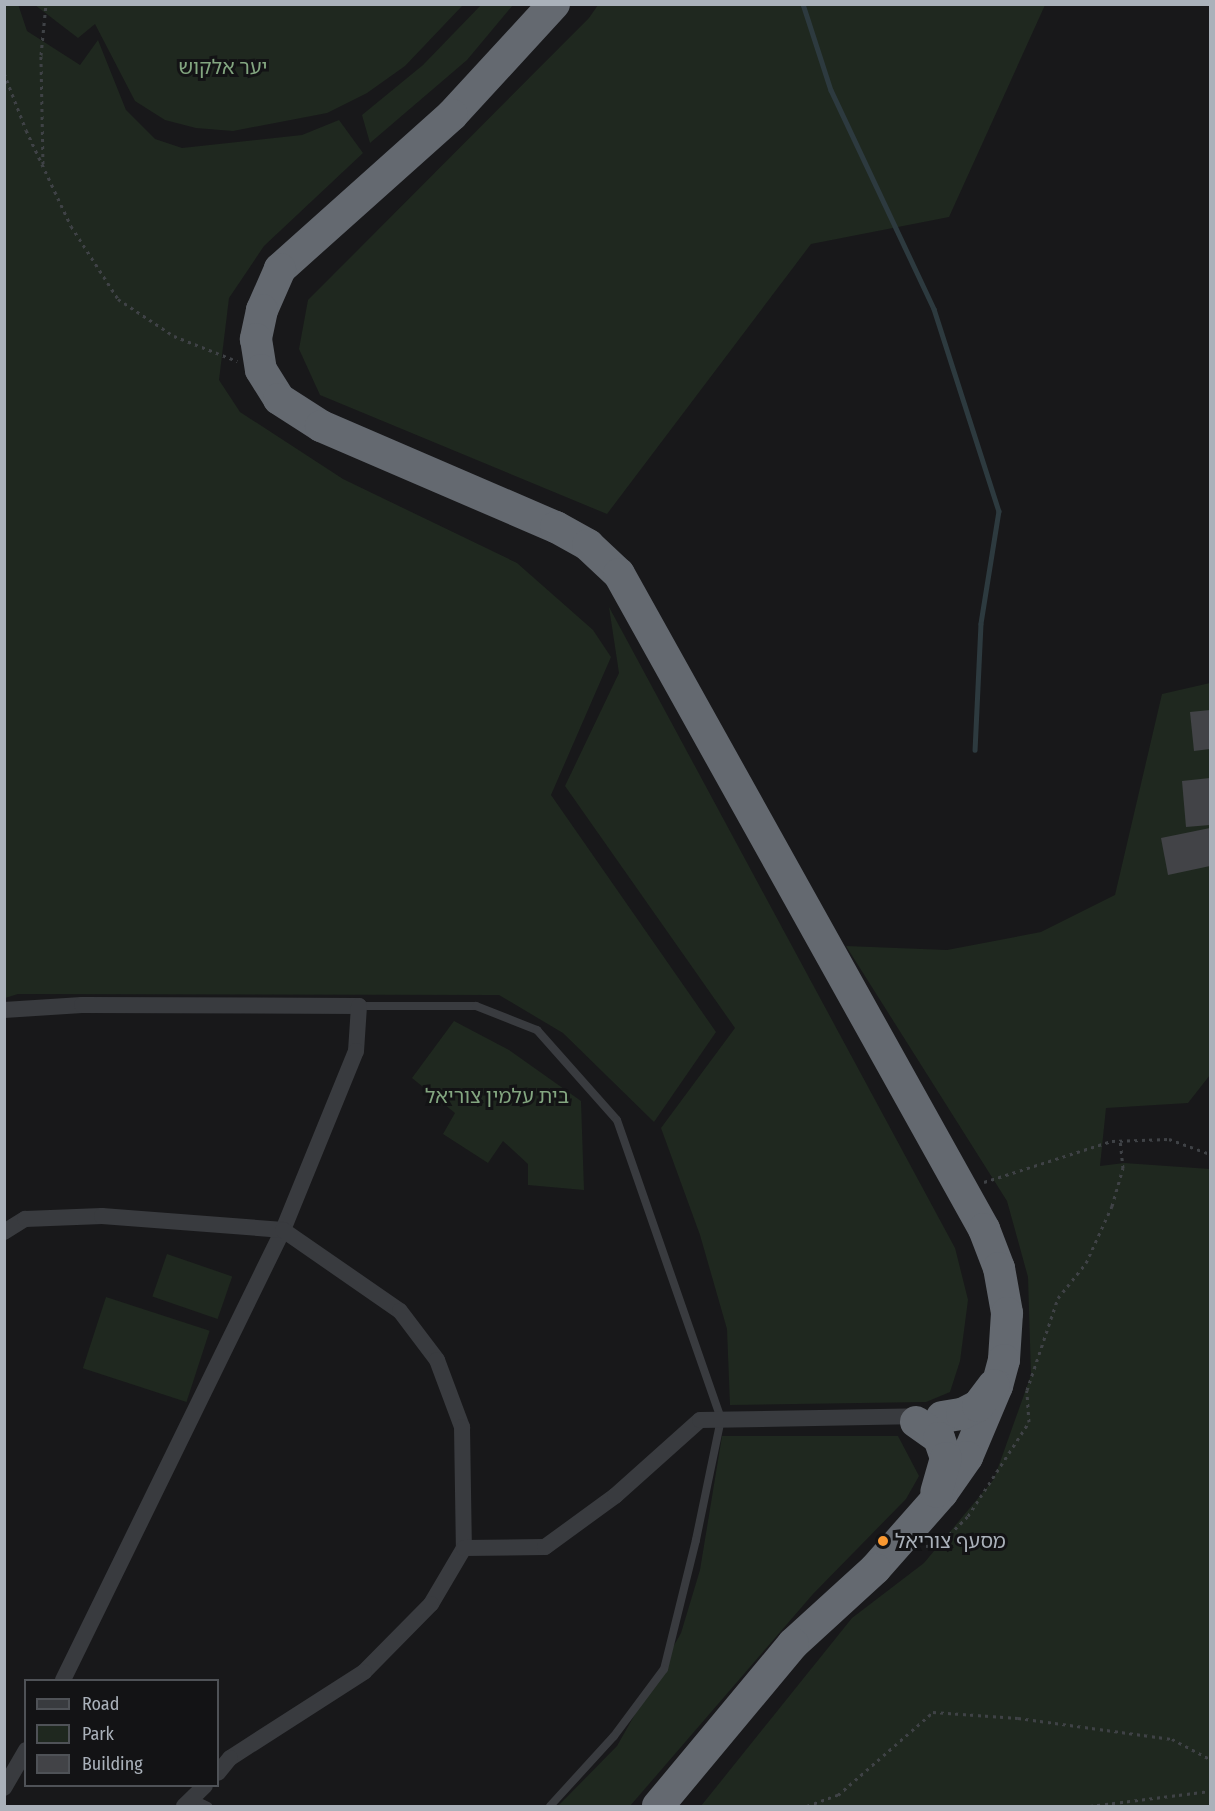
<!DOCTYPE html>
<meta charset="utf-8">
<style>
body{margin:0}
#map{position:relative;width:1215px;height:1811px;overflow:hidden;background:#18181a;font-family:"Fira Sans Condensed","Noto Sans Hebrew",sans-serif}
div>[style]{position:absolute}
.green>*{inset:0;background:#1f281f;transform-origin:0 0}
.stream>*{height:4.5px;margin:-2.25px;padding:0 2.25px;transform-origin:2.25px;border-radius:2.25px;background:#2d3a3f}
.building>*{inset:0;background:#424347}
.path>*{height:3px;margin-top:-1.5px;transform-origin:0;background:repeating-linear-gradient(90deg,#3f4246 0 3px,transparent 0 7.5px)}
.lane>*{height:8px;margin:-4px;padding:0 4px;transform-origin:4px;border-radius:4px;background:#393b3f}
.street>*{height:16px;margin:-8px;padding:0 8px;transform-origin:8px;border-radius:8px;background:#393b3f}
.highway>*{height:32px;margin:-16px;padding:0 16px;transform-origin:16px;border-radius:16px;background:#646970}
.dots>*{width:16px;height:16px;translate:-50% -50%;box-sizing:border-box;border:3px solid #131315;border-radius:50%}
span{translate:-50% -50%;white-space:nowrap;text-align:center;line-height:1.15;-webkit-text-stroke:6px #131315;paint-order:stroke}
.park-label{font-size:20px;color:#83a680}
.poi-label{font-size:20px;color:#aab1ba}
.left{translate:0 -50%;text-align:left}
.frame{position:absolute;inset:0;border:6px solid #aab1ba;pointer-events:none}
.legend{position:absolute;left:24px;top:1679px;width:195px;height:108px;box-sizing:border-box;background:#131315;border:2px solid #4f5257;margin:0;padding:8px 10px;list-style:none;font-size:18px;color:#aab1ba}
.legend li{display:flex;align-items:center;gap:12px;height:30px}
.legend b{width:30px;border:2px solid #4f5257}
</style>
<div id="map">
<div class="green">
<div style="clip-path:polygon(18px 4px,27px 31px,80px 65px,98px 40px,126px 110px,155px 139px,182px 148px,302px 135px,339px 120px,363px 153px,264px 246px,229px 298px,219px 380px,240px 412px,343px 479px,517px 563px,593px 630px,611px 657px,551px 795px,716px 1032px,654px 1122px,563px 1033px,499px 995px,18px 994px,5px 998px,4px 5px)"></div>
<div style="clip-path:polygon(482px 4px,513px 5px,467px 60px,370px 143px,362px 115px,423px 65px)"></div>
<div style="clip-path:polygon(35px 5px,463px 4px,463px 5px,405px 66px,367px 93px,327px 113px,233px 131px,196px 128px,165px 120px,135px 101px,95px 24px,78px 38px)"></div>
<div style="clip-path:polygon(598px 5px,1045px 5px,949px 217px,811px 244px,607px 514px,320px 395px,299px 349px,308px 300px,589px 18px)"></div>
<div style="clip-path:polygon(609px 607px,955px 1248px,968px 1300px,960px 1361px,950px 1392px,926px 1402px,730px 1405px,727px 1329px,700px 1235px,661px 1128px,735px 1028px,565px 786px,619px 673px)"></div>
<div style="clip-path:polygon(1210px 683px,1210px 1075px,1188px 1103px,1106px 1108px,1100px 1166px,1124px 1163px,1210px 1169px,1210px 1806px,701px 1806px,852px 1618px,924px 1563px,994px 1479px,1031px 1375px,1028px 1277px,1007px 1201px,846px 946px,947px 950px,1041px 932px,1115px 895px,1162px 694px)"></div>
<div style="clip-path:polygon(454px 1021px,509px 1050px,581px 1101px,584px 1190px,528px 1185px,528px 1164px,503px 1141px,488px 1163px,443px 1134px,455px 1113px,412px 1078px)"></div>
<div style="left:167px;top:1254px;width:69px;height:45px;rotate:19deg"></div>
<div style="left:106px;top:1297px;width:109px;height:75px;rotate:18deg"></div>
<div style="clip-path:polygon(722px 1436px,898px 1436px,919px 1476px,906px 1499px,813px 1594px,630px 1806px,558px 1806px,617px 1746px,681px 1633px,700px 1570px)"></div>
</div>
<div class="stream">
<div style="left:803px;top:4px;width:90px;rotate:72deg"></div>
<div style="left:831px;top:90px;width:242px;rotate:64.8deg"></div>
<div style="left:934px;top:309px;width:212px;rotate:72.2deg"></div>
<div style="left:999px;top:511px;width:114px;rotate:99.1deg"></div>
<div style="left:981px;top:624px;width:126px;rotate:92.7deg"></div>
</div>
<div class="building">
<div style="clip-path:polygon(1210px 710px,1210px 749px,1194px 751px,1190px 712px)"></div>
<div style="clip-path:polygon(1210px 778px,1210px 825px,1186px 827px,1182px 781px)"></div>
<div style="clip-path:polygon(1210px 828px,1210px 866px,1168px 875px,1161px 838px)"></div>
</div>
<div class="path">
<div style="left:4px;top:73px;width:61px;rotate:68.9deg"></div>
<div style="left:26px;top:130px;width:106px;rotate:64.9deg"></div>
<div style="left:71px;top:226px;width:87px;rotate:57.2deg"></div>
<div style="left:118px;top:299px;width:67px;rotate:33.5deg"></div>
<div style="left:174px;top:336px;width:68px;rotate:21.6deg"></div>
<div style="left:43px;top:164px;width:109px;rotate:-91.1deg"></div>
<div style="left:41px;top:55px;width:51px;rotate:-84.4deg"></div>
<div style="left:984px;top:1182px;width:134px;rotate:-17.8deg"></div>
<div style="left:1112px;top:1141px;width:57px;rotate:-2deg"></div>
<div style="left:1169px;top:1139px;width:44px;rotate:20.1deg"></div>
<div style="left:926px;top:1546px;width:13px;rotate:-4deg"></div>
<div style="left:939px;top:1545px;width:41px;rotate:-45deg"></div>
<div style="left:968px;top:1516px;width:112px;rotate:-57deg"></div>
<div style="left:1029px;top:1422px;width:32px;rotate:-94deg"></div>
<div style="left:1027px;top:1390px;width:97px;rotate:-71.4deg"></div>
<div style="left:1058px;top:1298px;width:45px;rotate:-51.3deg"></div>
<div style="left:1086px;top:1263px;width:63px;rotate:-65.5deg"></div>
<div style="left:1112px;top:1206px;width:40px;rotate:-74deg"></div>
<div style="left:1123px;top:1168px;width:27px;rotate:-96deg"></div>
<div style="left:807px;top:1806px;width:33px;rotate:-20deg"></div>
<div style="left:838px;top:1795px;width:126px;rotate:-41.1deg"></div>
<div style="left:933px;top:1712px;width:85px;rotate:4deg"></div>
<div style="left:1018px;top:1718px;width:155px;rotate:7.8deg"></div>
<div style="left:1172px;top:1739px;width:43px;rotate:27.8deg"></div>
<div style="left:1090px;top:1806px;width:121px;rotate:-7.1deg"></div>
</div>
<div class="lane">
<div style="left:359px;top:1006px;width:117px"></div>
<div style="left:476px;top:1006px;width:66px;rotate:21.5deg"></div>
<div style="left:537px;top:1030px;width:120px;rotate:48.4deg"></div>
<div style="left:617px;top:1120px;width:317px;rotate:70.8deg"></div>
<div style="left:721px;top:1419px;width:124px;rotate:101.7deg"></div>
<div style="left:696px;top:1540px;width:133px;rotate:103.9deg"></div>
<div style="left:664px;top:1669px;width:84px;rotate:126.7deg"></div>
<div style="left:614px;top:1736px;width:95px;rotate:132.4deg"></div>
<div style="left:191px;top:1798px;width:19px;rotate:25deg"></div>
</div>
<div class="street">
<div style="left:4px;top:1010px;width:78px;rotate:-3.7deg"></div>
<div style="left:82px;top:1005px;width:277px;rotate:0.2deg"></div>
<div style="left:359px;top:1006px;width:45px;rotate:93.8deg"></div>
<div style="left:356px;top:1051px;width:193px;rotate:112.2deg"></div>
<div style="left:283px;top:1230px;width:501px;rotate:116.05deg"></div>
<div style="left:4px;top:1232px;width:25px;rotate:-32deg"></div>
<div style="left:25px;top:1219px;width:77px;rotate:-2.2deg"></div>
<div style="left:102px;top:1216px;width:182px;rotate:4.4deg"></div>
<div style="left:283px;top:1230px;width:142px;rotate:34.7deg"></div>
<div style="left:400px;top:1311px;width:61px;rotate:52.9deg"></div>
<div style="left:437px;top:1360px;width:72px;rotate:69.5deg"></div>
<div style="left:462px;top:1427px;width:121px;rotate:89.1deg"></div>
<div style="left:464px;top:1548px;width:65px;rotate:120.5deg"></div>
<div style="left:431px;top:1604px;width:95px;rotate:134.6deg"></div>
<div style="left:364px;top:1672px;width:159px;rotate:147.3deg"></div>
<div style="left:230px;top:1758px;width:19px;rotate:129deg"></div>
<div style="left:464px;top:1548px;width:81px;rotate:-0.7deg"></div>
<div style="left:545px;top:1547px;width:87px;rotate:-36.1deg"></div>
<div style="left:615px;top:1496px;width:114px;rotate:-41.8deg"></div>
<div style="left:700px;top:1420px;width:222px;rotate:-1deg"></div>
<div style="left:4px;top:1788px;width:44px;rotate:-59.9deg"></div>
<div style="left:184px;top:1806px;width:29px;rotate:-44deg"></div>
</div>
<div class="highway">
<div style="left:554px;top:4px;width:151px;rotate:132.6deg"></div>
<div style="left:452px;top:115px;width:231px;rotate:138.2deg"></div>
<div style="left:280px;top:269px;width:45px;rotate:113.7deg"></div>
<div style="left:262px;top:310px;width:30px;rotate:102deg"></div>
<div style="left:256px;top:339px;width:31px;rotate:81deg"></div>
<div style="left:261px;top:370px;width:34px;rotate:58deg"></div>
<div style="left:279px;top:399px;width:50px;rotate:32.7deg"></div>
<div style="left:321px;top:426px;width:256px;rotate:23.3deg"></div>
<div style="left:556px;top:527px;width:37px;rotate:29deg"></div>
<div style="left:588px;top:545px;width:42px;rotate:43.1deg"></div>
<div style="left:619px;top:574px;width:750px;rotate:60.87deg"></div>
<div style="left:984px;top:1229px;width:42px;rotate:69deg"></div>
<div style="left:999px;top:1268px;width:46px;rotate:79.9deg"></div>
<div style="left:1007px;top:1313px;width:47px;rotate:93.7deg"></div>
<div style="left:1004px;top:1360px;width:27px;rotate:105deg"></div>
<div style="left:997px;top:1386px;width:77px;rotate:112.9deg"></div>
<div style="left:967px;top:1457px;width:44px;rotate:124.8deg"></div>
<div style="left:942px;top:1493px;width:101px;rotate:131.4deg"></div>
<div style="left:875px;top:1569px;width:111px;rotate:137.6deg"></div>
<div style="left:793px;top:1644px;width:211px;rotate:129.8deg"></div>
<div style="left:942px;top:1417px;width:20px;rotate:-9deg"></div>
<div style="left:962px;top:1414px;width:18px;rotate:-27deg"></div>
<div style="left:978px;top:1406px;width:26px;rotate:-53deg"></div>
<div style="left:916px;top:1422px;width:28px;rotate:35deg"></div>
<div style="left:939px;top:1438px;width:21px;rotate:71deg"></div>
<div style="left:946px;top:1458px;width:35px;rotate:106deg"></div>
</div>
<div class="dots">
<div style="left:883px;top:1541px;background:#f99831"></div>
</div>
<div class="park-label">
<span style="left:223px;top:67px">יער אלקוש</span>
<span style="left:497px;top:1096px">בית עלמין צוריאל</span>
</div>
<div class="poi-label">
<span class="left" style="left:895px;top:1541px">מסעף צוריאל</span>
</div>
<div class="frame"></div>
<ul class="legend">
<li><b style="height:8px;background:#393b3f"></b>Road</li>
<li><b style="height:16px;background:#1f281f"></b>Park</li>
<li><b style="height:16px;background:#424347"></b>Building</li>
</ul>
</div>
